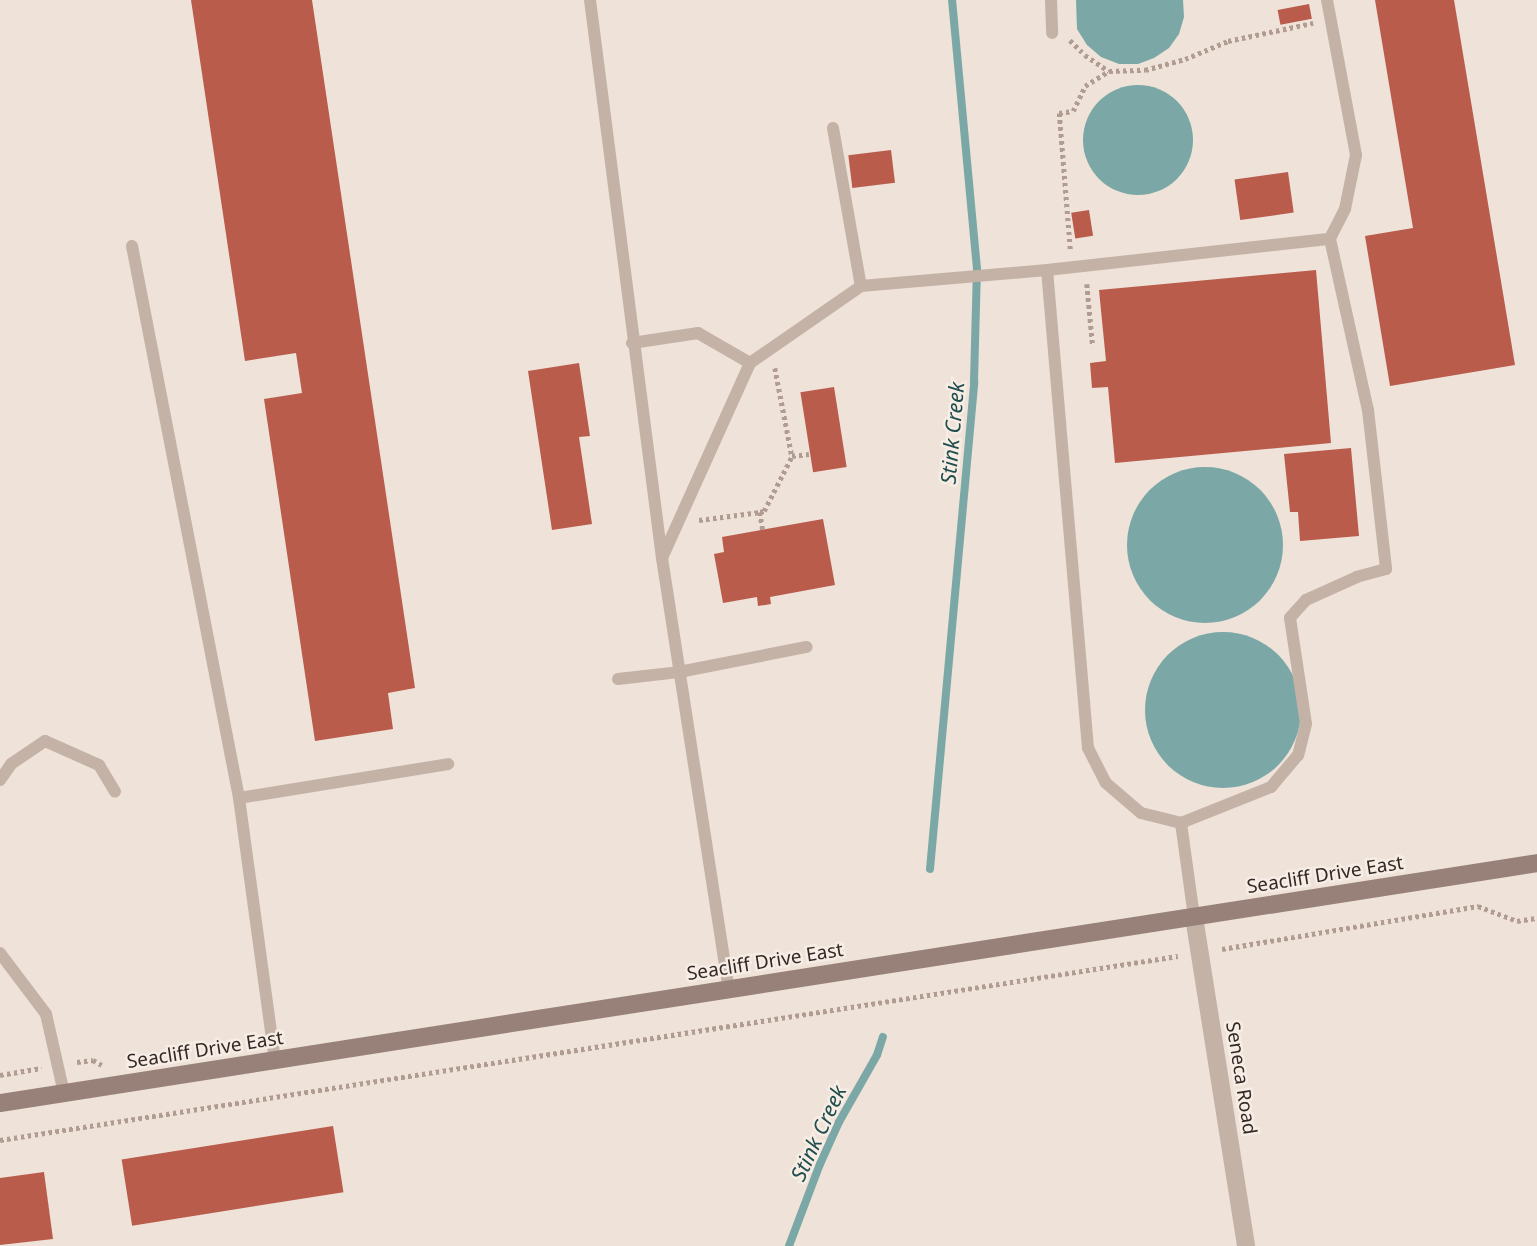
<!DOCTYPE html>
<style>
body{margin:0}
#map{position:relative;width:1537px;height:1246px;overflow:hidden;background:#eee2d9;font-family:"Noto Sans",sans-serif}
div>[style]{position:absolute}
.water>*{inset:0;background:#7ba8a6}
.round{border-radius:50%}
.stream>*{height:8px;margin:-4px;padding:0 4px;transform-origin:4px;border-radius:4px;background:#7ba8a6}
.building>*{inset:0;background:#ba5c4c;transform-origin:0 0}
.path>*{height:4.5px;margin-top:-2.25px;transform-origin:0;background:repeating-linear-gradient(90deg,#b09c91 0 3.5px,transparent 0 7px)}
.service>*{height:12px;margin:-6px;padding:0 6px;transform-origin:6px;border-radius:6px;background:#c5b2a7}
.minor>*{height:18px;margin:-9px;padding:0 9px;transform-origin:9px;border-radius:9px;background:#c5b2a7}
.secondary>*{height:18px;margin:-9px;padding:0 9px;transform-origin:9px;border-radius:9px;background:#988178}
span{translate:-50% -50%;white-space:nowrap;text-align:center;line-height:1.15;-webkit-text-stroke:5px #f7ede5;paint-order:stroke}
.street-label{font-size:19px;color:#322926}
.water-label{font-size:21px;color:#204f4e;font-style:italic}
</style>
<div id="map">
<div class="water">
<div style="clip-path:polygon(1076px 0,1183px 0,1184px 17px,1179px 34px,1169px 48px,1154px 58px,1138px 64px,1119px 64px,1101px 57px,1087px 45px,1077px 29px)"></div>
<div class="round" style="left:1083px;top:85px;width:110px;height:110px"></div>
<div class="round" style="left:1127px;top:467px;width:156px;height:156px"></div>
<div class="round" style="left:1145px;top:632px;width:156px;height:156px"></div>
</div>
<div class="stream">
<div style="left:930px;top:869px;width:489px;rotate:-84.8deg"></div>
<div style="left:974px;top:382px;width:113px;rotate:-88.5deg"></div>
<div style="left:977px;top:269px;width:270px;rotate:-95.3deg"></div>
<div style="left:789px;top:1246px;width:88px;rotate:-69.3deg"></div>
<div style="left:820px;top:1164px;width:46px;rotate:-65.7deg"></div>
<div style="left:839px;top:1122px;width:77px;rotate:-60.4deg"></div>
<div style="left:877px;top:1055px;width:19px;rotate:-72deg"></div>
</div>
<div class="building">
<div style="clip-path:polygon(191px 0,312px 0,415px 688px,388px 693px,393px 729px,315px 741px,264px 399px,302px 393px,296px 353px,245px 361px)"></div>
<div style="clip-path:polygon(1375px 0,1454px 0,1515px 365px,1390px 386px,1365px 236px,1413px 228px)"></div>
<div style="left:1309px;top:4px;width:15px;height:32px;rotate:79deg"></div>
<div style="left:891px;top:150px;width:33px;height:43px;rotate:83deg"></div>
<div style="left:1288px;top:172px;width:41px;height:54px;rotate:82deg"></div>
<div style="left:1089px;top:210px;width:26px;height:18px;rotate:81deg"></div>
<div style="clip-path:polygon(1316px 270px,1331px 443px,1115px 463px,1108px 387px,1092px 388px,1090px 363px,1106px 361px,1099px 290px)"></div>
<div style="clip-path:polygon(579px 363px,590px 436px,579px 437px,592px 524px,552px 530px,528px 371px)"></div>
<div style="left:834px;top:387px;width:81px;height:34px;rotate:81deg"></div>
<div style="clip-path:polygon(1351px 448px,1359px 536px,1300px 541px,1298px 512px,1290px 512px,1284px 454px)"></div>
<div style="clip-path:polygon(823px 519px,835px 585px,770px 597px,771px 604px,758px 606px,757px 597px,723px 603px,714px 554px,724px 552px,722px 537px)"></div>
<div style="left:333px;top:1126px;width:67px;height:214px;rotate:81deg"></div>
<div style="clip-path:polygon(44px 1172px,53px 1239px,0 1245px,0 1178px)"></div>
</div>
<div class="path">
<div style="left:1070px;top:40px;width:21px;rotate:45deg"></div>
<div style="left:1085px;top:55px;width:29px;rotate:34deg"></div>
<div style="left:1109px;top:71px;width:36px;rotate:-2deg"></div>
<div style="left:1145px;top:70px;width:41px;rotate:-15.4deg"></div>
<div style="left:1185px;top:59px;width:47px;rotate:-22.7deg"></div>
<div style="left:1228px;top:41px;width:87px;rotate:-12deg"></div>
<div style="left:1070px;top:249px;width:136px;rotate:-94.6deg"></div>
<div style="left:1059px;top:113px;width:14px;rotate:-8deg"></div>
<div style="left:1073px;top:111px;width:28px;rotate:-64deg"></div>
<div style="left:1085px;top:86px;width:28px;rotate:-32deg"></div>
<div style="left:1087px;top:284px;width:63px;rotate:84.6deg"></div>
<div style="left:775px;top:368px;width:90px;rotate:79.1deg"></div>
<div style="left:760px;top:512px;width:4px;rotate:-14deg"></div>
<div style="left:764px;top:511px;width:62px;rotate:-63deg"></div>
<div style="left:792px;top:456px;width:17px;rotate:-7deg"></div>
<div style="left:699px;top:520px;width:62px;rotate:-7.5deg"></div>
<div style="left:760px;top:512px;width:18px;rotate:81deg"></div>
<div style="left:1222px;top:949px;width:260px;rotate:-9.5deg"></div>
<div style="left:1478px;top:906px;width:42px;rotate:21deg"></div>
<div style="left:1517px;top:921px;width:20px;rotate:-9deg"></div>
<div style="left:77px;top:1062px;width:16px;rotate:-7deg"></div>
<div style="left:93px;top:1060px;width:10px;rotate:29deg"></div>
<div style="left:0;top:1075px;width:42px;rotate:-9.7deg"></div>
<div style="left:0;top:1140px;width:1192px;rotate:-8.88deg"></div>
</div>
<div class="service">
<div style="left:590px;top:0;width:563px;rotate:82.65deg"></div>
<div style="left:662px;top:558px;width:436px;rotate:81.2deg"></div>
<div style="left:1051px;top:0;width:33px;rotate:88deg"></div>
<div style="left:1327px;top:0;width:158px;rotate:79.4deg"></div>
<div style="left:1356px;top:155px;width:55px;rotate:101.5deg"></div>
<div style="left:1345px;top:209px;width:34px;rotate:117deg"></div>
<div style="left:833px;top:128px;width:160px;rotate:80deg"></div>
<div style="left:132px;top:246px;width:562px;rotate:79.03deg"></div>
<div style="left:239px;top:798px;width:264px;rotate:82.2deg"></div>
<div style="left:1047px;top:270px;width:480px;rotate:85.1deg"></div>
<div style="left:1088px;top:748px;width:39px;rotate:63deg"></div>
<div style="left:1106px;top:783px;width:46px;rotate:40.6deg"></div>
<div style="left:1141px;top:813px;width:41px;rotate:14deg"></div>
<div style="left:1181px;top:823px;width:95px;rotate:82.1deg"></div>
<div style="left:632px;top:343px;width:67px;rotate:-8.6deg"></div>
<div style="left:698px;top:333px;width:60px;rotate:30deg"></div>
<div style="left:662px;top:558px;width:214px;rotate:-65.7deg"></div>
<div style="left:750px;top:363px;width:135px;rotate:-34.7deg"></div>
<div style="left:861px;top:286px;width:187px;rotate:-4.9deg"></div>
<div style="left:1047px;top:270px;width:285px;rotate:-6.3deg"></div>
<div style="left:1330px;top:239px;width:175px;rotate:77.5deg"></div>
<div style="left:1368px;top:410px;width:160px;rotate:83.5deg"></div>
<div style="left:1386px;top:569px;width:30px;rotate:165deg"></div>
<div style="left:1357px;top:577px;width:56px;rotate:155.7deg"></div>
<div style="left:1306px;top:600px;width:24px;rotate:132deg"></div>
<div style="left:1290px;top:618px;width:107px;rotate:81.4deg"></div>
<div style="left:1306px;top:724px;width:32px;rotate:104deg"></div>
<div style="left:1298px;top:755px;width:42px;rotate:130.2deg"></div>
<div style="left:1271px;top:787px;width:97px;rotate:158.2deg"></div>
<div style="left:618px;top:679px;width:61px;rotate:-6.5deg"></div>
<div style="left:679px;top:672px;width:130px;rotate:-11.1deg"></div>
<div style="left:0;top:780px;width:19px;rotate:-55deg"></div>
<div style="left:11px;top:764px;width:41px;rotate:-34.1deg"></div>
<div style="left:45px;top:741px;width:59px;rotate:24deg"></div>
<div style="left:99px;top:765px;width:31px;rotate:59deg"></div>
<div style="left:239px;top:798px;width:212px;rotate:-9.2deg"></div>
<div style="left:0;top:953px;width:76px;rotate:53deg"></div>
<div style="left:46px;top:1014px;width:81px;rotate:77.2deg"></div>
</div>
<div class="minor">
<div style="left:1194px;top:917px;width:333px;rotate:81deg"></div>
</div>
<div class="secondary">
<div style="left:0;top:1103px;width:1556px;rotate:-8.87deg"></div>
</div>
<div class="street-label">
<span style="left:1325px;top:875px;rotate:-9deg">Seacliff Drive East</span>
<span style="left:765px;top:962px;rotate:-9deg">Seacliff Drive East</span>
<span style="left:205px;top:1050px;rotate:-9deg">Seacliff Drive East</span>
<span style="left:1241px;top:1078px;rotate:81deg">Seneca Road</span>
</div>
<div class="water-label">
<span style="left:952px;top:433px;rotate:-85deg">Stink Creek</span>
<span style="left:818px;top:1133px;rotate:-65deg">Stink Creek</span>
</div>
</div>
